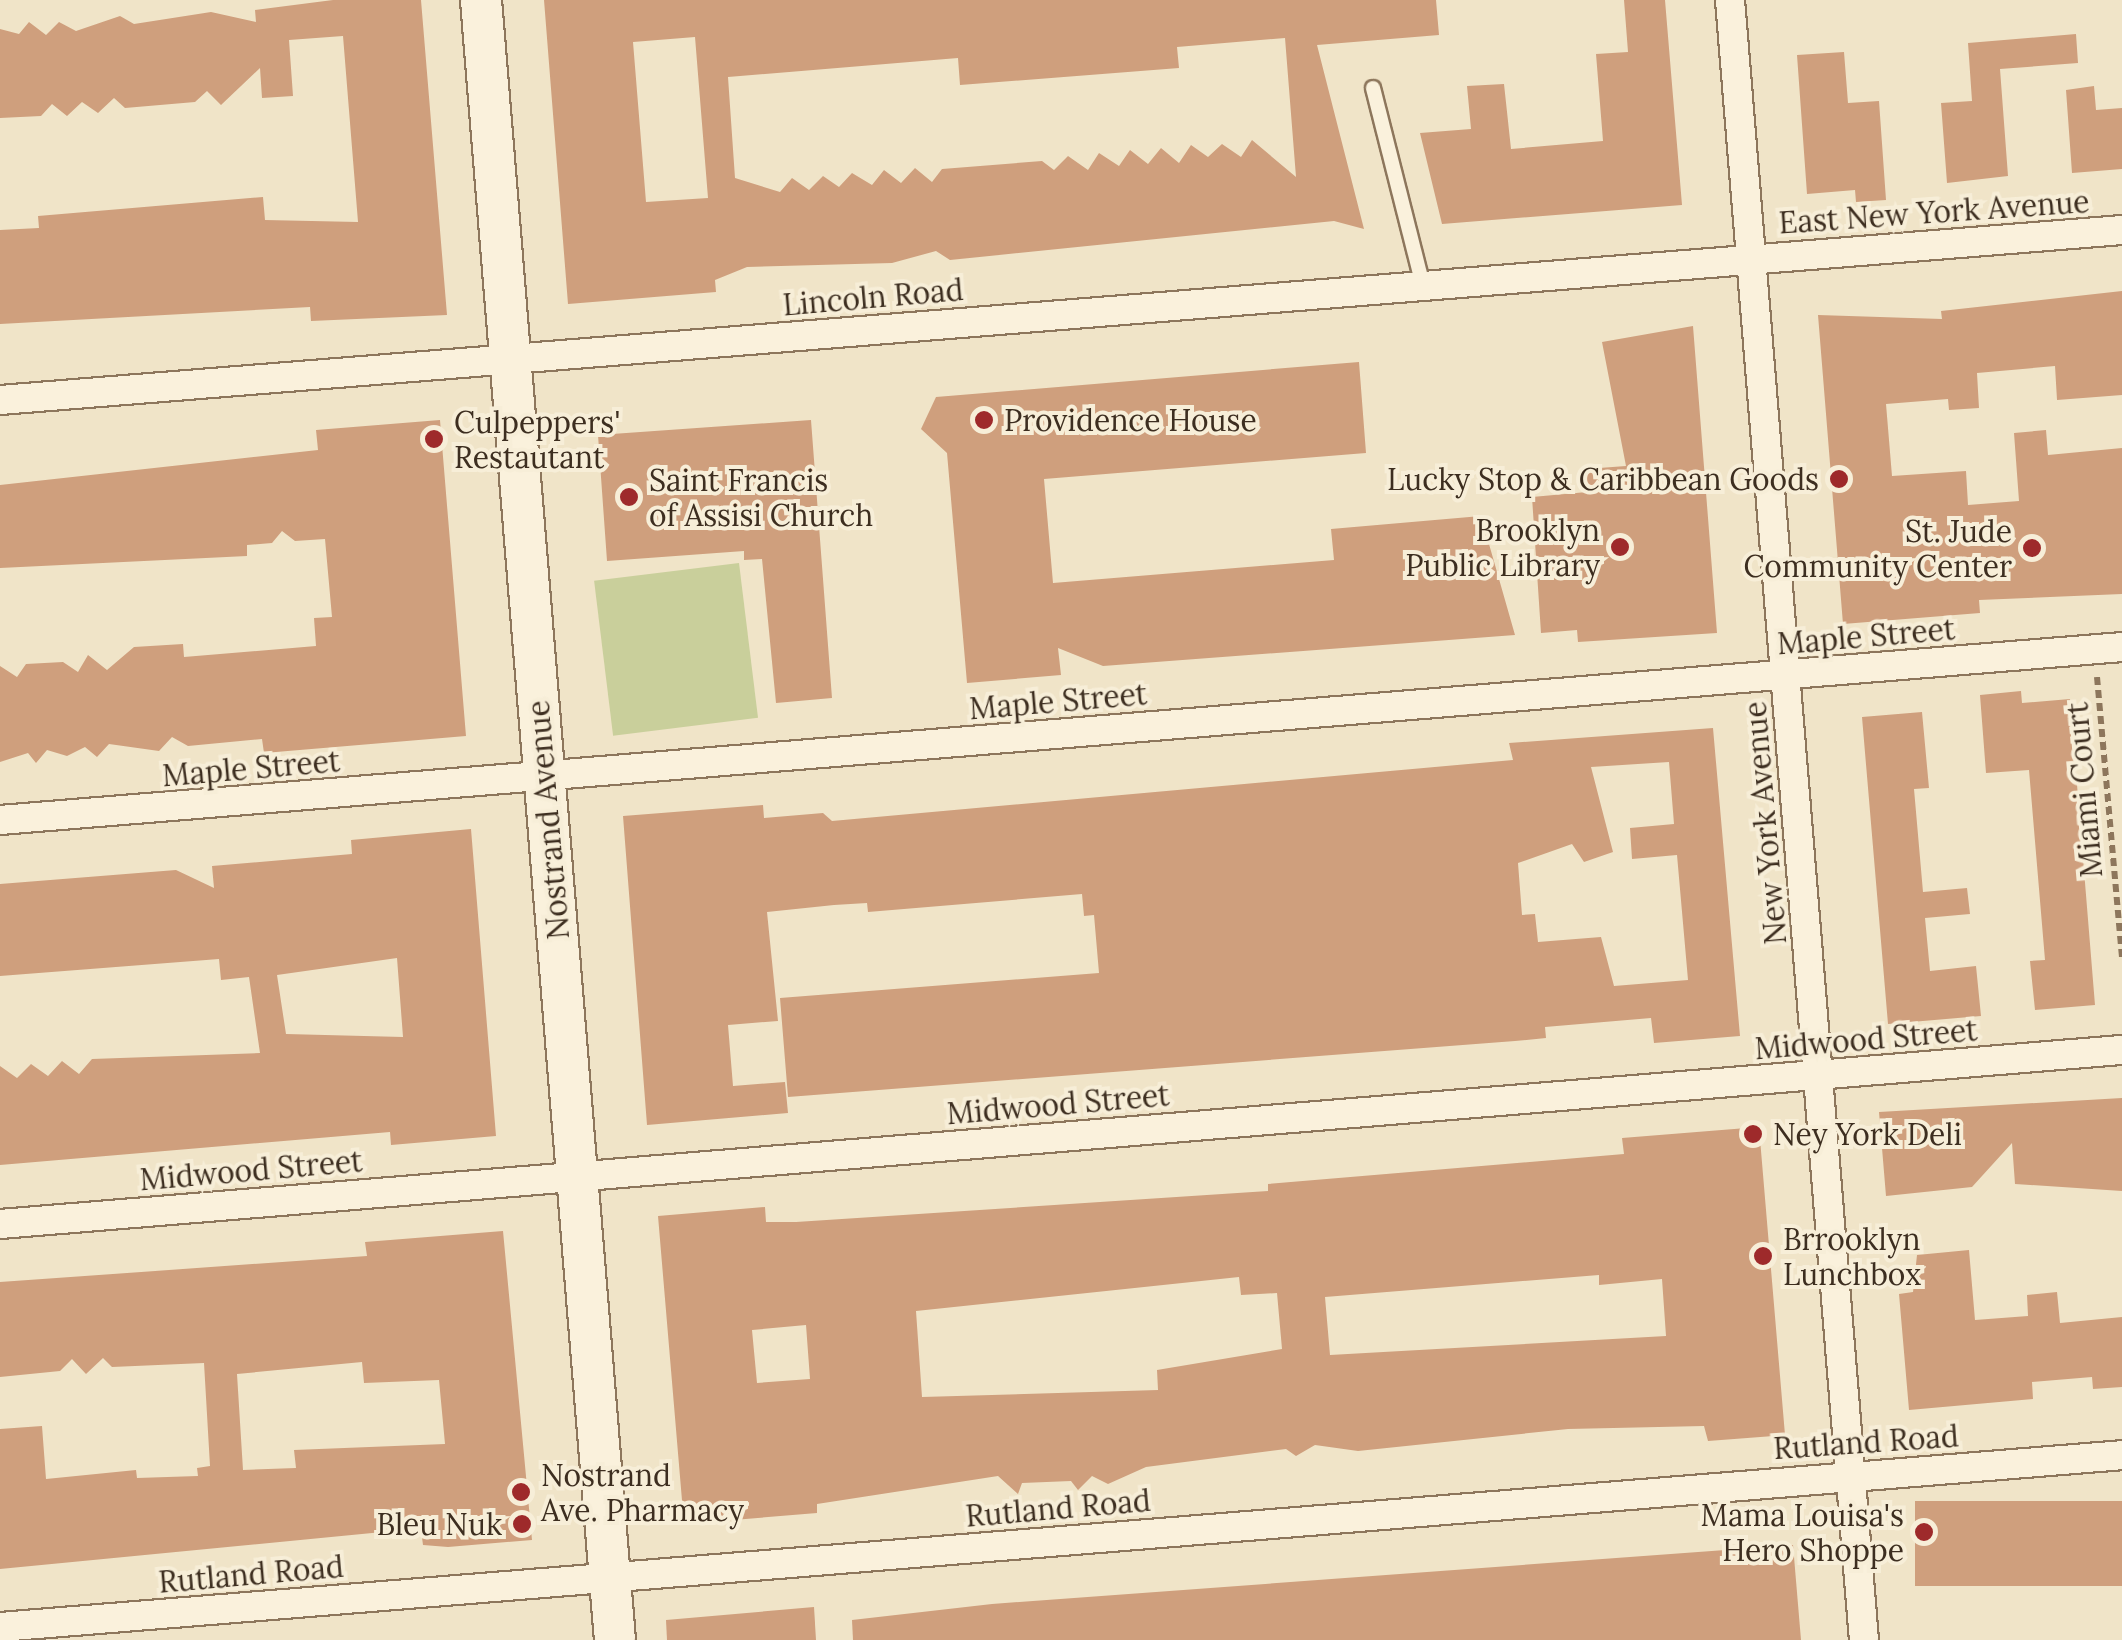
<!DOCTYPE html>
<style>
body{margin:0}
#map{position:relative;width:2122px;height:1640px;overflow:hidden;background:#f0e4c8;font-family:Lora,serif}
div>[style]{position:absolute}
.green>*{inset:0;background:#c9cf9b;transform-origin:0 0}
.building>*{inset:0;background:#cf9f7d;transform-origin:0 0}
.path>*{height:6px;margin-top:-3px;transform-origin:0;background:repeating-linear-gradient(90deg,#8d765c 0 8px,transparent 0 13px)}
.roads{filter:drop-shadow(2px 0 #8d765c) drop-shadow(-2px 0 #8d765c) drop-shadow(0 2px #8d765c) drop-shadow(0 -2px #8d765c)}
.service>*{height:14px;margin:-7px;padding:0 7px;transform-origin:7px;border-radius:7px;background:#faf1dc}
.minor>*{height:28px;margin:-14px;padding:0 14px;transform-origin:14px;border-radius:14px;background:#faf1dc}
.secondary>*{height:40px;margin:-20px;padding:0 20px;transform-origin:20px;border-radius:20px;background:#faf1dc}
.dots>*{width:28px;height:28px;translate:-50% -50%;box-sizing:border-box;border:5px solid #f7eed8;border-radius:50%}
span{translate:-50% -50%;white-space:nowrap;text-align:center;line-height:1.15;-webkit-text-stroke:8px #f7eed8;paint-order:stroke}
.street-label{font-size:30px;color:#3d2e20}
.poi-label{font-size:30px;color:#3d2e20}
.left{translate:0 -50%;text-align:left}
.right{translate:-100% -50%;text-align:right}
</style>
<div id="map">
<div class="green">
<div style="left:739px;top:563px;width:156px;height:146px;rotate:83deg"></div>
</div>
<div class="building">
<div style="clip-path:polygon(333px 0,421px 0,447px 315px,311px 321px,310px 307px,0 324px,0 230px,39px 228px,38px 216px,263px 197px,265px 220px,358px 222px,343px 36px,289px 40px,293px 96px,262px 98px,260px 68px,221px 105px,207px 91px,195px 102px,125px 108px,114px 98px,98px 113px,82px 102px,67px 116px,52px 104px,41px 116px,0 118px,0 29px,19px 34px,29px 22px,46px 35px,59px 22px,76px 31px,120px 16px,134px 24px,211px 12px,256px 22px,255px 10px)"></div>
<div style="clip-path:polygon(evenodd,544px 0,1436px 0,1439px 35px,1317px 45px,1364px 229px,1334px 221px,950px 260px,936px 251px,892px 263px,747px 267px,715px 280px,716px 292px,568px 304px,544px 0,695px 37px,708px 198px,646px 202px,633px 42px,695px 37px,544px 0,1285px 38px,1296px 177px,1252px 140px,1241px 157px,1222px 144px,1208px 157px,1191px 145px,1179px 163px,1161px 148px,1148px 164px,1130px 150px,1119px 166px,1099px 153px,1088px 170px,1068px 156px,1054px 170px,1042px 161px,942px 169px,932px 182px,915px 168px,901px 183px,884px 170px,872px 185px,852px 173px,839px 187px,823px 176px,809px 190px,792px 178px,780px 192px,735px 178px,728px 77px,958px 58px,960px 85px,1179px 68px,1177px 47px,1285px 38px)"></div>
<div style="clip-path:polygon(1624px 0,1665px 0,1682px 205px,1442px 224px,1420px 133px,1471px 129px,1467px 86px,1504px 84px,1511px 149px,1603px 141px,1596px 54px,1628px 52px)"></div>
<div style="clip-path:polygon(2076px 34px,2078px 63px,2000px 69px,2008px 176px,1947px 183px,1941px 103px,1972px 101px,1968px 43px)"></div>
<div style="clip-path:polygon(1844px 52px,1848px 103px,1879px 101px,1886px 200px,1856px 202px,1855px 190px,1807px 194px,1797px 55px)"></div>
<div style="clip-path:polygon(2094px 86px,2096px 110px,2122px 108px,2122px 169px,2072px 173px,2066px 90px)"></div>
<div style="clip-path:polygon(2122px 291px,2122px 395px,2057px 400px,2055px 366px,1977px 373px,1979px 408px,1949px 410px,1948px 399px,1886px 404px,1892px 476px,1966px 471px,1968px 505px,2019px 501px,2014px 433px,2046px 430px,2048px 455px,2122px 448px,2122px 594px,1979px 600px,1980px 613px,1843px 624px,1818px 315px,1942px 319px,1941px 311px)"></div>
<div style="clip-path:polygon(1693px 326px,1717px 633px,1578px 642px,1577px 630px,1541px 633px,1532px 497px,1587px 492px,1586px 469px,1626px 466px,1602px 342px)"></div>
<div style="clip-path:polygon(1359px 362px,1366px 453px,1044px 479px,1053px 583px,1334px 560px,1331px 529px,1481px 516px,1515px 635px,1103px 666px,1058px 648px,1061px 675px,967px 683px,947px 453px,921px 429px,936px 397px)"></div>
<div style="clip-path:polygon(440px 420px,466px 736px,264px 753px,262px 739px,188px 746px,172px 737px,159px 751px,109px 744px,97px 757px,85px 747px,67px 756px,47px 750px,36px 763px,28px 753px,0 762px,0 666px,17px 677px,26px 664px,63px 662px,78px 672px,88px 655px,107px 670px,134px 647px,183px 644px,184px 657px,316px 646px,314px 618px,332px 617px,325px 539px,295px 541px,282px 531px,272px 543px,247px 545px,247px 556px,0 568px,0 485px,318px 450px,316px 430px)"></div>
<div style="clip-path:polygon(811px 420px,832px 698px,776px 703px,762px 559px,744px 560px,744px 551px,607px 561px,598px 435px)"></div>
<div style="clip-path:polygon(2021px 691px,2022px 703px,2070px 699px,2095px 1005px,2035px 1010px,2030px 961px,2045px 960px,2029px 770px,1986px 773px,1980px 695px)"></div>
<div style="clip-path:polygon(1922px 712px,1929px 788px,1914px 789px,1923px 892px,1967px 888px,1970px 914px,1925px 918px,1930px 971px,1976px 966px,1981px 1016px,1888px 1024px,1862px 717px)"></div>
<div style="clip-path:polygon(evenodd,1713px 728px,1740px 1036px,1654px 1043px,1651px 1018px,1545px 1027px,1546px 1038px,1515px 1041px,788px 1097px,780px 998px,1099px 973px,1094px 915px,1084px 916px,1082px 894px,868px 912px,867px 903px,834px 905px,767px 912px,778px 1021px,728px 1025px,733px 1086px,785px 1082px,788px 1113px,647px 1125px,623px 816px,763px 805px,764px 818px,823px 813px,832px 821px,1513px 760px,1509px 743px,1713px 728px,1669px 762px,1674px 824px,1630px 828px,1632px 859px,1677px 855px,1688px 980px,1614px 986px,1601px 937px,1538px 942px,1535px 914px,1522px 915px,1518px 863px,1572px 844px,1584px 862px,1613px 852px,1591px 767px,1669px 762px)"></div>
<div style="clip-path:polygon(evenodd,471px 829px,496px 1136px,391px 1145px,390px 1132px,0 1165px,0 1066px,17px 1078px,31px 1064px,48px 1076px,62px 1061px,79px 1074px,92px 1059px,260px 1053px,249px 977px,221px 980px,219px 959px,0 976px,0 884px,176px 870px,214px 888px,212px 866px,352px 854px,351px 840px,471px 829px,397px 958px,403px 1037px,286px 1034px,277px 975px,397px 958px)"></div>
<div style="clip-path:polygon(2122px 1098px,2122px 1191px,2015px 1184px,2012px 1143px,1972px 1187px,1886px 1196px,1879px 1112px)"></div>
<div style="clip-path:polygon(evenodd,1759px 1127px,1785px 1435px,1708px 1441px,1704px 1426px,1568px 1429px,1358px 1451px,1315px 1445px,1296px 1456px,1286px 1449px,1146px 1467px,1108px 1484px,1092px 1476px,1078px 1490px,1071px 1481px,1022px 1483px,1018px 1494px,998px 1476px,817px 1504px,817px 1513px,684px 1524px,658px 1216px,765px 1207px,766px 1222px,796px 1222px,1268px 1191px,1268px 1184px,1624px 1154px,1622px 1138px,1759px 1127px,1599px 1275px,1599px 1285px,1662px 1279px,1666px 1336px,1330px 1355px,1325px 1297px,1599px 1275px,1759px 1127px,1239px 1277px,1241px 1295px,1277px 1293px,1282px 1349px,1157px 1370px,1158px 1390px,922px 1397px,916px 1311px,1239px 1277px,1759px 1127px,806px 1325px,810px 1379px,757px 1383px,752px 1330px,806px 1325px)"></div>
<div style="clip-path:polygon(evenodd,503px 1231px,532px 1540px,448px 1547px,423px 1545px,421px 1530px,403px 1530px,0 1569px,0 1429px,42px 1426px,46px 1479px,136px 1470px,137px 1478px,198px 1476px,197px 1468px,210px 1466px,204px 1363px,112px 1367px,103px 1358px,86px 1374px,72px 1359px,60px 1371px,0 1377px,0 1282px,367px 1256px,365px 1242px,503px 1231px,362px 1362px,364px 1383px,439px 1380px,445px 1444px,294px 1450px,296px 1468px,243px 1470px,237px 1374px,362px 1362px)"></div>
<div style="clip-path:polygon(1969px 1250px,1975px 1320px,2028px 1316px,2027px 1295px,2057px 1292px,2060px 1323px,2122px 1317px,2122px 1387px,2093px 1389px,2092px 1377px,2032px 1382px,2033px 1399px,1909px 1410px,1899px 1294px,1913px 1292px,1917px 1255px)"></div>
<div style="left:2122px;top:1501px;width:85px;height:207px;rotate:90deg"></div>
<div style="clip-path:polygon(1793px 1545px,1801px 1640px,853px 1640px,852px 1620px,992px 1604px)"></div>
<div style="clip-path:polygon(814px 1607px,816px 1640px,667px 1640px,666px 1620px)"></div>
</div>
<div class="path">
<div style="left:2097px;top:677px;width:283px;rotate:84.9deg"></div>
</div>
<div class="roads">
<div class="service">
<div style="left:1373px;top:88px;width:203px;rotate:75.8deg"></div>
</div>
<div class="minor">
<div style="left:1730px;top:0;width:1645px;rotate:85.33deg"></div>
<div style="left:0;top:400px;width:2129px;rotate:-4.58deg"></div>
<div style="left:0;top:820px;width:2129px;rotate:-4.66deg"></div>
<div style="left:0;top:1224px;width:2129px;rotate:-4.69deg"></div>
<div style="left:0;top:1627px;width:2129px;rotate:-4.63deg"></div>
</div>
<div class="secondary">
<div style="left:481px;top:0;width:1645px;rotate:85.33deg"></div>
</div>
</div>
<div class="dots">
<div style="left:984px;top:420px;background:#9e2a2b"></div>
<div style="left:434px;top:439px;background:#9e2a2b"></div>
<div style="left:1839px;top:479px;background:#9e2a2b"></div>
<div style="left:629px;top:497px;background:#9e2a2b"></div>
<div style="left:1620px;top:547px;background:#9e2a2b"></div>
<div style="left:2032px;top:548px;background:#9e2a2b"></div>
<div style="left:1753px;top:1134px;background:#9e2a2b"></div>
<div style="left:1763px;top:1256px;background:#9e2a2b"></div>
<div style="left:521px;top:1492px;background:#9e2a2b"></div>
<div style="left:522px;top:1524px;background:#9e2a2b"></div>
<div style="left:1924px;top:1532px;background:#9e2a2b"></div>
</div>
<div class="street-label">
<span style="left:1934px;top:212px;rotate:-4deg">East New York Avenue</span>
<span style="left:873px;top:297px;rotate:-5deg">Lincoln Road</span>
<span style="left:1866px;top:636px;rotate:-5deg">Maple Street</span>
<span style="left:1058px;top:701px;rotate:-5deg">Maple Street</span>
<span style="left:251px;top:768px;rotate:-5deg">Maple Street</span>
<span style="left:2084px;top:790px;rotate:-95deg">Miami Court</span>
<span style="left:548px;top:820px;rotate:-95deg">Nostrand Avenue</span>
<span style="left:1765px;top:823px;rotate:-95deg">New York Avenue</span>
<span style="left:1866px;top:1039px;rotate:-5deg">Midwood Street</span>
<span style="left:1058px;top:1104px;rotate:-5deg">Midwood Street</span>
<span style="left:251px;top:1170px;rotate:-5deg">Midwood Street</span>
<span style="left:1866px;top:1442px;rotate:-4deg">Rutland Road</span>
<span style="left:1058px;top:1508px;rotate:-5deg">Rutland Road</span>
<span style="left:251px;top:1574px;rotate:-5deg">Rutland Road</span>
</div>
<div class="poi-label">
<span class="left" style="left:1004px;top:420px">Providence House</span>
<span class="left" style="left:454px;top:439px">Culpeppers'<br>Restautant</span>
<span class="right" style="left:1819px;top:479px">Lucky Stop &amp; Caribbean Goods</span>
<span class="left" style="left:649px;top:497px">Saint Francis<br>of Assisi Church</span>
<span class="right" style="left:1600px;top:547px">Brooklyn<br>Public Library</span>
<span class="right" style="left:2012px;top:548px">St. Jude<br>Community Center</span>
<span class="left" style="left:1773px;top:1134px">Ney York Deli</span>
<span class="left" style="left:1783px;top:1256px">Brrooklyn<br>Lunchbox</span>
<span class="left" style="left:541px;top:1492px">Nostrand<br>Ave. Pharmacy</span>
<span class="right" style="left:1904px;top:1532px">Mama Louisa's<br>Hero Shoppe</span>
<span class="right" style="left:502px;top:1524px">Bleu Nuk</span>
</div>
</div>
